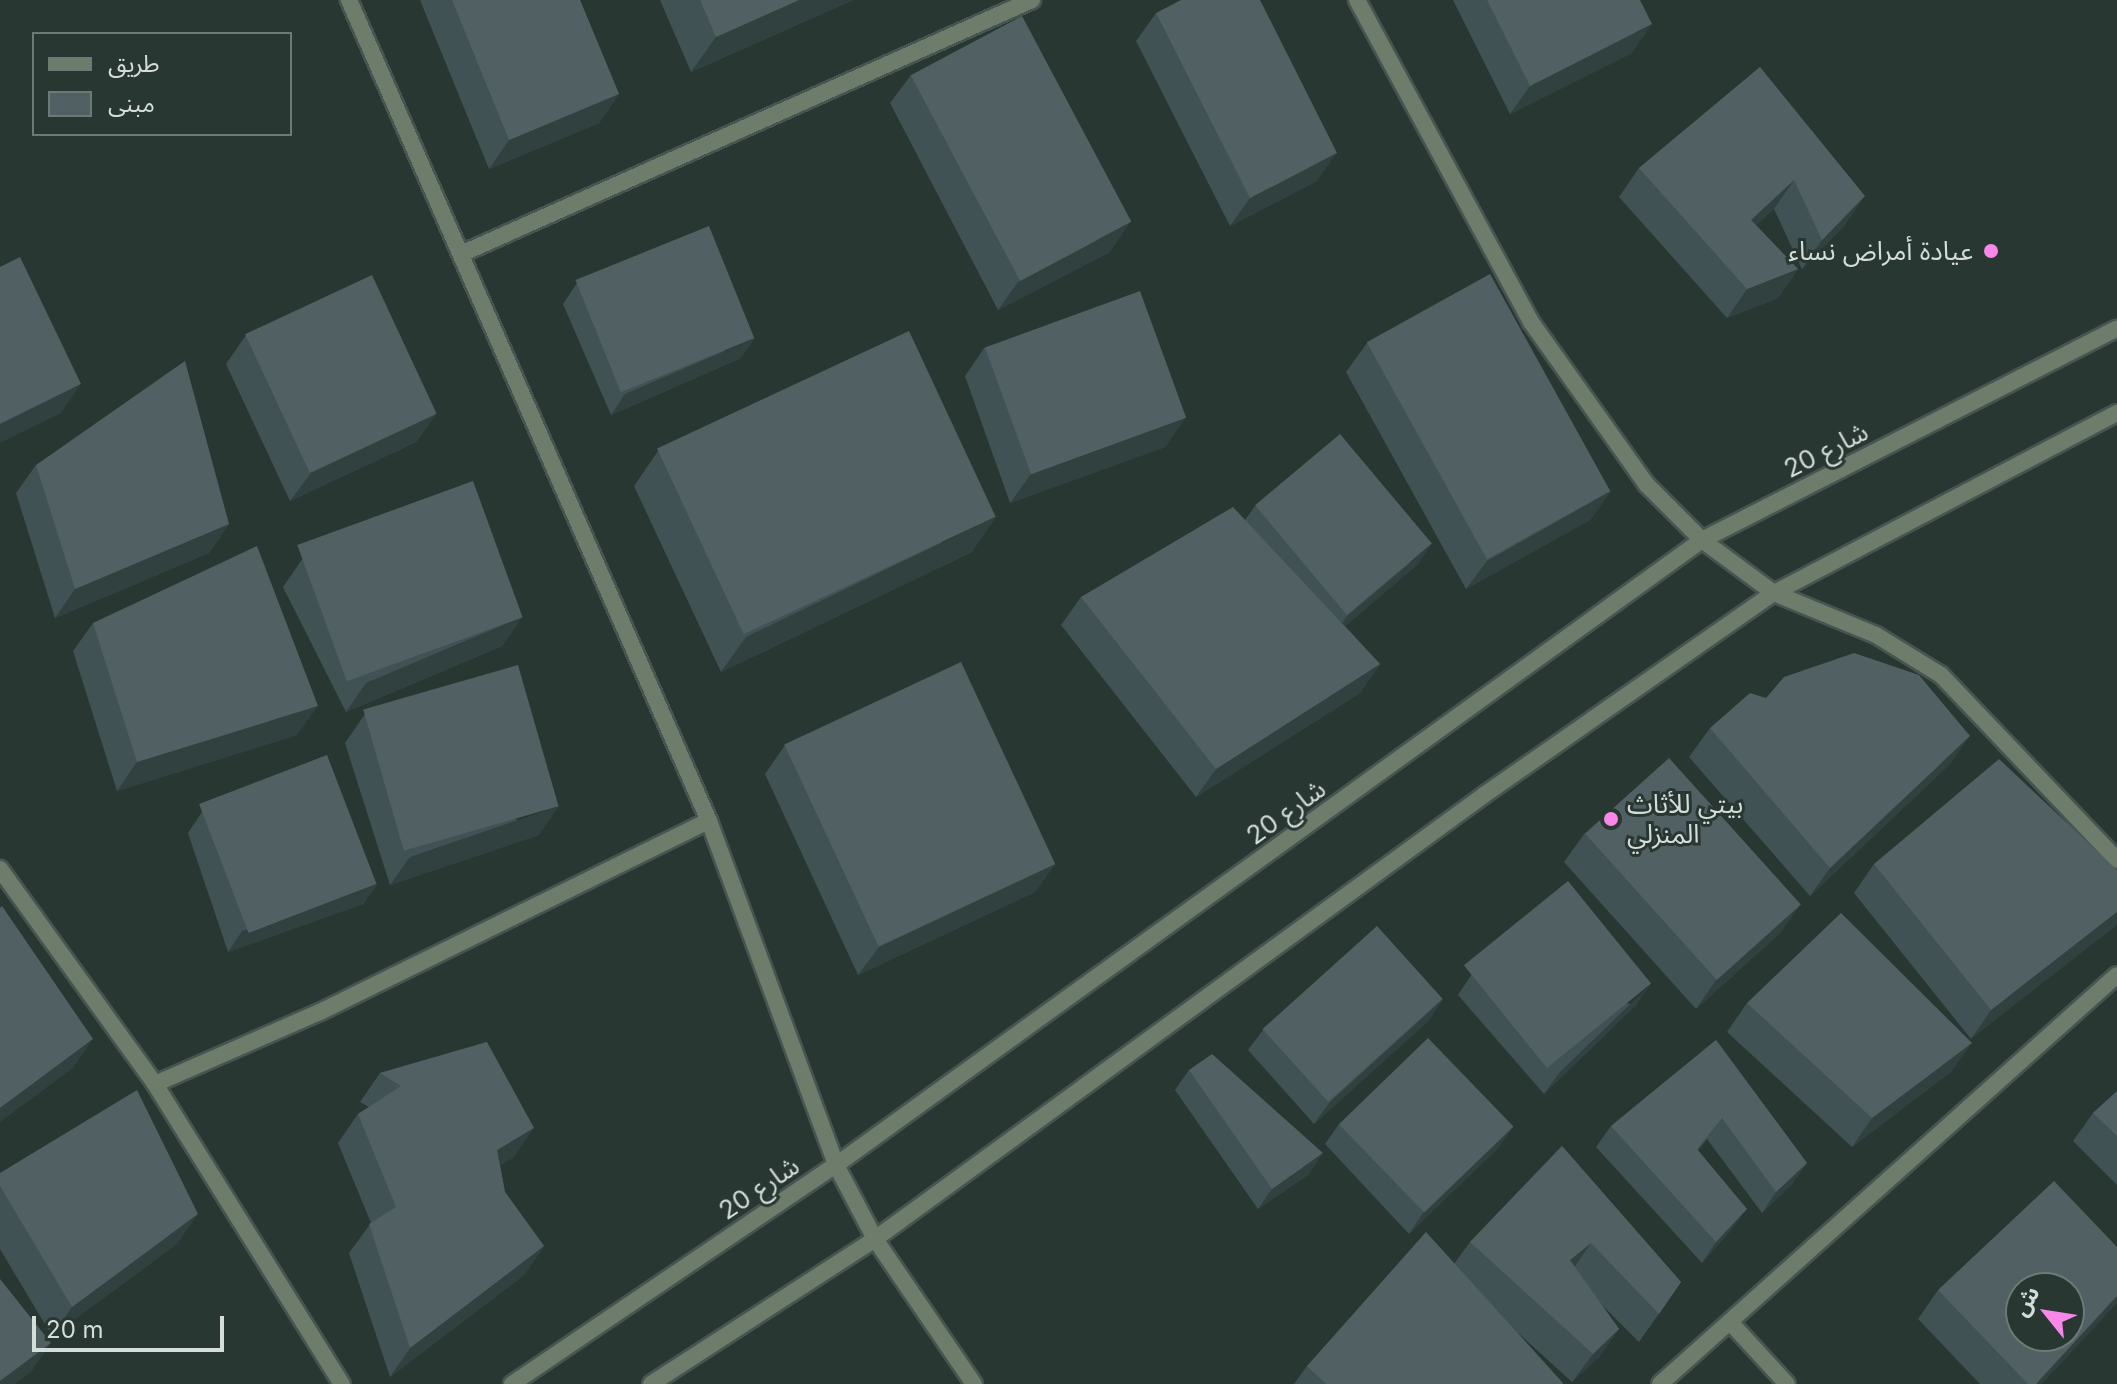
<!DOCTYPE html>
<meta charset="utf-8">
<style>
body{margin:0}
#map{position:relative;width:2117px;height:1384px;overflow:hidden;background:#283732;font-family:Inter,"Noto Sans Arabic",sans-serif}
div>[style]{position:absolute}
.roads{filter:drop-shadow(2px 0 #475550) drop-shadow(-2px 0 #475550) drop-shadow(0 2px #475550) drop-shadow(0 -2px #475550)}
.minor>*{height:16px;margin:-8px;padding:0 8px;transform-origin:8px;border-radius:8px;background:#6e7c6c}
.tertiary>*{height:16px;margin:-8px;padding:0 8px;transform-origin:8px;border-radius:8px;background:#6e7c6c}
.wall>*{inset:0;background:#415254}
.shaded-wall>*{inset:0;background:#304140}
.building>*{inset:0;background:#516062;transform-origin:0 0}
.dots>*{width:22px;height:22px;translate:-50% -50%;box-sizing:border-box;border:4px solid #283732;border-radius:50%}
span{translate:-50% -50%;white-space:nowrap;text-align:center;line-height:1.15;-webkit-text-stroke:6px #283732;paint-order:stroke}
.poi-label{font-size:26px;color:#d4ddda}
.right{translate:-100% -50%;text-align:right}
.left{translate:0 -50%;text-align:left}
.street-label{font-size:26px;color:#d4ddda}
.legend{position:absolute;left:32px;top:32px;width:260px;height:104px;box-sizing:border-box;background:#283732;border:2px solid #6d7975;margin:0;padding:10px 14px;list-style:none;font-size:24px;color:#d4ddda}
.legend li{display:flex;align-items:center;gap:16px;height:40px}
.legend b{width:40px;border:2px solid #6d7975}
.north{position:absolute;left:2005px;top:1272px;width:80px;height:80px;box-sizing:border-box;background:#283732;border:2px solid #6d7975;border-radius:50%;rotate:300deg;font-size:22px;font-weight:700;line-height:32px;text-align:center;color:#d4ddda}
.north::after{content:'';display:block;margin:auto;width:28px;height:36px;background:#f987e9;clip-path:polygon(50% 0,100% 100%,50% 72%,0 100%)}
.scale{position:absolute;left:32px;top:1316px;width:192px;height:36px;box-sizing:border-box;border:4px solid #d4ddda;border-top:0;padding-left:10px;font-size:24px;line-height:28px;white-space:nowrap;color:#d4ddda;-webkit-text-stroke:6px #283732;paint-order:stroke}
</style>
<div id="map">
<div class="roads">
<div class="minor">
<div style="left:349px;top:0;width:896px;rotate:66.32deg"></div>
<div style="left:709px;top:821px;width:367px;rotate:69.7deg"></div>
<div style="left:836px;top:1165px;width:84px;rotate:62.2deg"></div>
<div style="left:875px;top:1239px;width:176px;rotate:55.7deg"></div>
<div style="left:1357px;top:0;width:366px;rotate:61.6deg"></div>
<div style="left:1531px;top:322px;width:199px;rotate:54.6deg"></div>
<div style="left:1646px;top:484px;width:79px;rotate:45deg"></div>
<div style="left:1702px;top:540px;width:89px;rotate:36.4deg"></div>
<div style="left:1774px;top:593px;width:110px;rotate:22.4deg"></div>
<div style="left:1876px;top:635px;width:76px;rotate:31.6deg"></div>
<div style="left:1941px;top:675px;width:255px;rotate:46.4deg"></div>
<div style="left:461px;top:254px;width:625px;rotate:-23.98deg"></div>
<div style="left:0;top:869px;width:265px;rotate:54.2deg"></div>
<div style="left:155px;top:1084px;width:354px;rotate:58.1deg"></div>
<div style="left:155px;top:1084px;width:180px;rotate:-23.6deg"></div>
<div style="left:320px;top:1012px;width:433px;rotate:-26.2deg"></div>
<div style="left:1730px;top:1322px;width:84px;rotate:47.4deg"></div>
<div style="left:1660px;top:1384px;width:613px;rotate:-41.83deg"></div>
</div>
<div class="tertiary">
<div style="left:512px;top:1384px;width:391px;rotate:-34.1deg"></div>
<div style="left:836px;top:1165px;width:1068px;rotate:-35.82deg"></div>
<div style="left:1702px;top:540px;width:466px;rotate:-27deg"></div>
<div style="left:651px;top:1384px;width:267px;rotate:-32.9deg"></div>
<div style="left:875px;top:1239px;width:754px;rotate:-36.09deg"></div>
<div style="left:1484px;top:795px;width:353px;rotate:-34.9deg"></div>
<div style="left:1774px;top:593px;width:387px;rotate:-27.7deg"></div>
</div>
</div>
<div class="wall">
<div style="clip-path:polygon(420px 0,580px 0,619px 94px,599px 123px,489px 169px)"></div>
<div style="clip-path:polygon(660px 0,853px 0,691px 72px)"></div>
<div style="clip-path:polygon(1453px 0,1640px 0,1632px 53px,1510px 114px)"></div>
<div style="clip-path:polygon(1156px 13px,1317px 181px,1230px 226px,1136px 41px)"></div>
<div style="clip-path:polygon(1760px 67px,1845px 225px,1802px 269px,1774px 209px,1756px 225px,1798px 269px,1778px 298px,1727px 318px,1619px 197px,1639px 168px)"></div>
<div style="clip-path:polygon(911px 75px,1110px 252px,998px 310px,890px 103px)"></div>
<div style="clip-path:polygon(577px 283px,741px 358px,611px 415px,563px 304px)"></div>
<div style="clip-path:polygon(246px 335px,436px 414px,416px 442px,290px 501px,226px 364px)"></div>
<div style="clip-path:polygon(1367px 343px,1611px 491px,1590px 520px,1466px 589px,1346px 372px)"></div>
<div style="clip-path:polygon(985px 347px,1185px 418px,1165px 447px,1010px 503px,965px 376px)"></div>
<div style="clip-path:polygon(658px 451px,972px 552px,721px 672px,634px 486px)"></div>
<div style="clip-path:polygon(36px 465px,229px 524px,209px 553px,55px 618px,16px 493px)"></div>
<div style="clip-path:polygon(1255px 506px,1418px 564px,1345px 626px,1380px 664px,1360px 693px,1196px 797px,1061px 625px,1081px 597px,1245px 520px)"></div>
<div style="clip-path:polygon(303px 558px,522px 617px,502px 646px,346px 712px,283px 587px)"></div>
<div style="clip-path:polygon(93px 623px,297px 735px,117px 791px,73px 651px)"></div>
<div style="clip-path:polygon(365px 714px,539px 835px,390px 885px,345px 743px)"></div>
<div style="clip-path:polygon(1710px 728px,1950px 764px,1810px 896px,1689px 757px)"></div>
<div style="clip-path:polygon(785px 745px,1055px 864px,1035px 892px,858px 975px,765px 774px)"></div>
<div style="clip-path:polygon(202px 812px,377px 884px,363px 904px,228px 952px,188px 833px)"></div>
<div style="clip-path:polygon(1585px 833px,1800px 905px,1780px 933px,1696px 1009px,1564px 862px)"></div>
<div style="clip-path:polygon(1874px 864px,2117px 870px,1971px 1039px,1854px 893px)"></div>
<div style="clip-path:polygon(1472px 974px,1636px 1005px,1544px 1094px,1458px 995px)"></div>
<div style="clip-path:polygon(1443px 999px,1429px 1020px,1314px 1124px,1248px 1050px,1263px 1030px)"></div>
<div style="clip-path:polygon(1747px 1003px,1952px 1071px,1852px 1147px,1727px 1032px)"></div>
<div style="clip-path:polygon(1716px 1040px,1807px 1163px,1792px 1184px,1762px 1213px,1707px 1139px,1698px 1150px,1732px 1229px,1702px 1263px,1596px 1147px,1611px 1126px)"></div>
<div style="clip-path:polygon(487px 1042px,514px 1157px,500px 1165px,505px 1192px,544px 1246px,524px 1275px,390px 1377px,349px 1253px,371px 1223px,338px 1143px,358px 1114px,369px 1107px,360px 1102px,380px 1073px)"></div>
<div style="clip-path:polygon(1189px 1070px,1309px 1174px,1258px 1209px,1175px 1090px)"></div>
<div style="clip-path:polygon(2117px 1091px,2117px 1185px,2073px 1141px,2093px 1113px)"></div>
<div style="clip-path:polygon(1339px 1124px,1513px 1127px,1498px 1148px,1409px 1234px,1325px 1144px)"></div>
<div style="clip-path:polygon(1562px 1146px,1681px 1282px,1639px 1342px,1601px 1304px,1619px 1329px,1599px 1357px,1572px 1382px,1517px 1332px,1563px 1384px,1294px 1384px,1307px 1366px,1454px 1264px,1470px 1242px)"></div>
<div style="clip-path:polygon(0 1173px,178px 1243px,52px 1336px,0 1249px)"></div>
<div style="clip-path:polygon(1938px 1290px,2042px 1384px,1980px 1384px,1918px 1319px)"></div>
</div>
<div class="shaded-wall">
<div style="clip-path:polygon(799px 0,853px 0,691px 72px,716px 37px)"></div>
<div style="clip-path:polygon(1652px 24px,1632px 53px,1510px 114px,1530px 86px)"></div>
<div style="clip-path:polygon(619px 94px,599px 123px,489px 169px,509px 140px)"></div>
<div style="clip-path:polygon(1337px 153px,1317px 181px,1230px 226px,1250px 198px)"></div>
<div style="clip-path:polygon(1794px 180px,1774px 209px,1731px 248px,1751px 220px)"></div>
<div style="clip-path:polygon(1865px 196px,1845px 225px,1802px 269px,1822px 240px)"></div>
<div style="clip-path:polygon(1130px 223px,1110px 252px,998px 310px,1018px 282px)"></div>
<div style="clip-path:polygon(1798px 269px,1778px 298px,1727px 318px,1747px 289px)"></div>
<div style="clip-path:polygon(755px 338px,741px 358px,611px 415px,625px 394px)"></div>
<div style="clip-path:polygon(81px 384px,61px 413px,0 443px,0 424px)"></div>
<div style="clip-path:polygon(436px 414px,416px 442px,290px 501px,311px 473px)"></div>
<div style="clip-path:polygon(1185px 418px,1165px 447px,1010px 503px,1031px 474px)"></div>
<div style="clip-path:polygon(1611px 491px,1590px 520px,1466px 589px,1487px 561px)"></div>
<div style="clip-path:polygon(997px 516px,972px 552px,721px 672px,746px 637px)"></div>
<div style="clip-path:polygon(229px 524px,209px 553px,55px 618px,75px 589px)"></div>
<div style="clip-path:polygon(1432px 544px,1418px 564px,1333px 637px,1347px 616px)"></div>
<div style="clip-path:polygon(522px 617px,502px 646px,346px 712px,366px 683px)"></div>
<div style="clip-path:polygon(1380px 664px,1360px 693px,1196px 797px,1216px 769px)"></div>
<div style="clip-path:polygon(318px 706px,297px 735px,117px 791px,137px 762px)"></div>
<div style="clip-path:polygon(1970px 736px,1950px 764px,1810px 896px,1830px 868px)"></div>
<div style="clip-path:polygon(559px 806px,539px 835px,390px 885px,410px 857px)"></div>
<div style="clip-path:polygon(1055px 864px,1035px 892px,858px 975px,879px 947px)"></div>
<div style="clip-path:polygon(377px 884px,363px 904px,228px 952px,242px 931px)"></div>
<div style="clip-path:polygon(1800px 905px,1780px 933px,1696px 1009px,1716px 980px)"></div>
<div style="clip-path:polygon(2117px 912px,2117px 925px,1971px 1039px,1991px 1010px)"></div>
<div style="clip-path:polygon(1651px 984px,1636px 1005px,1544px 1094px,1559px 1073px)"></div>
<div style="clip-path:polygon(1443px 999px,1429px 1020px,1314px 1124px,1329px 1103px)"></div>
<div style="clip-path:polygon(93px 1039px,73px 1068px,0 1122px,0 1108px)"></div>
<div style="clip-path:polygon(1972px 1043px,1952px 1071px,1852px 1147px,1872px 1118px)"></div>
<div style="clip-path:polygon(1513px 1127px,1498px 1148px,1409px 1234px,1423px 1213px)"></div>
<div style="clip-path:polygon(534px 1128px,514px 1157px,477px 1178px,497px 1150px)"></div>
<div style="clip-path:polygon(1323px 1153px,1309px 1174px,1258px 1209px,1272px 1189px)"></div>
<div style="clip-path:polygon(1807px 1163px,1792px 1184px,1762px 1213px,1776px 1192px)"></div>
<div style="clip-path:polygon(1747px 1209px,1732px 1229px,1702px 1263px,1716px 1242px)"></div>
<div style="clip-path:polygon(198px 1214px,178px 1243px,52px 1336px,72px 1307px)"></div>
<div style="clip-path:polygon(1591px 1243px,1571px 1272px,1570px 1260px)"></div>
<div style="clip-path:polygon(544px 1246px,524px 1275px,390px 1377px,410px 1348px)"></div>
<div style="clip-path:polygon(2117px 1296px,2117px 1303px,2042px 1384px,2036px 1384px)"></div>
<div style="clip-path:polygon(1619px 1329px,1599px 1357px,1572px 1382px,1593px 1354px)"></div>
<div style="clip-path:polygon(51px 1343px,31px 1372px,15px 1384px,0 1384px,0 1381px)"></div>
</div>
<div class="building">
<div style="clip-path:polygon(452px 0,580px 0,619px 94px,509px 140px)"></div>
<div style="clip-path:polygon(700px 0,799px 0,716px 37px)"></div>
<div style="clip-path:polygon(1181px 0,1260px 0,1337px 153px,1250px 198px,1156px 13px)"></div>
<div style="clip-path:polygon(1487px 0,1640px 0,1652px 24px,1530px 86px)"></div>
<div style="left:1022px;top:16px;width:233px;height:126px;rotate:62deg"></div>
<div style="clip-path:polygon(1760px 67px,1865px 196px,1822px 240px,1794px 180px,1751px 220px,1798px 269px,1747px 289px,1639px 168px)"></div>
<div style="left:709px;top:226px;width:121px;height:144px;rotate:68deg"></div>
<div style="clip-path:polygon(20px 257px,81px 384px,0 424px,0 267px)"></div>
<div style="left:1490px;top:274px;width:248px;height:141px;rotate:61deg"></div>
<div style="left:372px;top:275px;width:153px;height:140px;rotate:65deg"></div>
<div style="left:1140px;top:291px;width:135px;height:165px;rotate:70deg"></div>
<div style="left:909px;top:331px;width:205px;height:278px;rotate:65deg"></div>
<div style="clip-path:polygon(185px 361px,229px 524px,75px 589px,36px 465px)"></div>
<div style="left:1340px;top:434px;width:143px;height:111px;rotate:50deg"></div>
<div style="left:473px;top:481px;width:145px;height:187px;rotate:70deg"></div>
<div style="clip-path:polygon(1233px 507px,1380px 664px,1216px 769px,1081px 597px)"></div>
<div style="clip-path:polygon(257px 546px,318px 706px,137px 762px,93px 623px)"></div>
<div style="clip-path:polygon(1854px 653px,1919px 675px,1970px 736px,1830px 868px,1710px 728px,1750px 693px,1766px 698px,1784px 677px)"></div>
<div style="left:961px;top:662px;width:223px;height:195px;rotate:65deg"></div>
<div style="left:518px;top:665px;width:147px;height:161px;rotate:74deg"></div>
<div style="left:327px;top:755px;width:138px;height:137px;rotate:69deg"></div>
<div style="left:1669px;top:758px;width:197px;height:113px;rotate:48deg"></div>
<div style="clip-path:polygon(1999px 759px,2117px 870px,2117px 912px,1991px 1010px,1874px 864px)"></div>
<div style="left:1568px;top:881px;width:132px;height:134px;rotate:51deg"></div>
<div style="clip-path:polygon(2px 906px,93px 1039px,0 1108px,0 908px)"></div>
<div style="clip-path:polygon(1841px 913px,1972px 1043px,1872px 1118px,1747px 1003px)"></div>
<div style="left:1377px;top:926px;width:98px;height:154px;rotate:48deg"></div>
<div style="left:1428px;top:1038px;width:123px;height:124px;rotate:46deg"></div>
<div style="clip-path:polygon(1716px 1040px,1807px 1163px,1776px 1192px,1722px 1118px,1697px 1149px,1747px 1209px,1716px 1242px,1611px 1126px)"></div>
<div style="clip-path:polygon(487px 1042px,534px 1128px,497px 1150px,505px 1192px,544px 1246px,410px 1348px,369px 1224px,396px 1207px,358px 1114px,401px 1086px,380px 1073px)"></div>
<div style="clip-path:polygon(1212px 1054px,1323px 1153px,1272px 1189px,1189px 1070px)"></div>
<div style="clip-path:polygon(137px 1090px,198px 1214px,72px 1307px,0 1186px,0 1173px)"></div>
<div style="clip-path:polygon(2117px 1091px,2117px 1136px,2093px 1113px)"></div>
<div style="clip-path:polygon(1562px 1146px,1681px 1282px,1659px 1314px,1591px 1243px,1570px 1260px,1619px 1329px,1593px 1354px,1470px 1242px)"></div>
<div style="clip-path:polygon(evenodd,2054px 1181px,2117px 1247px,2117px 1296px,2036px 1384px,2028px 1384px,1938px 1290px,2054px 1181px,2021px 1288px,2069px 1288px,2069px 1336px,2021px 1336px,2021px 1288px)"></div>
<div style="clip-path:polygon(1426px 1232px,1563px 1383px,1562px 1384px,1326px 1384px,1307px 1366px)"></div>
<div style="clip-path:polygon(0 1279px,51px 1343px,0 1381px)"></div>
</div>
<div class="dots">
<div style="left:1991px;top:251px;background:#f987e9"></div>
<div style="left:1611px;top:819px;background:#f987e9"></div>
</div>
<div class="poi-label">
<span class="right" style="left:1973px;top:251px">عيادة أمراض نساء</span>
<span class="left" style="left:1627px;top:819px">بيتي للأثاث<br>المنزلي</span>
</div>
<div class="street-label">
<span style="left:1826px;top:450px;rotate:-27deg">شارع 20</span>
<span style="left:1286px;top:812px;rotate:-36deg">شارع 20</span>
<span style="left:759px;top:1188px;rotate:-34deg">شارع 20</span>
</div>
<ul class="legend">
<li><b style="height:10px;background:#6e7c6c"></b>طريق</li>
<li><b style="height:22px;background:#516062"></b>مبنى</li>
</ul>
<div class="north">ش</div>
<div class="scale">20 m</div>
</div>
